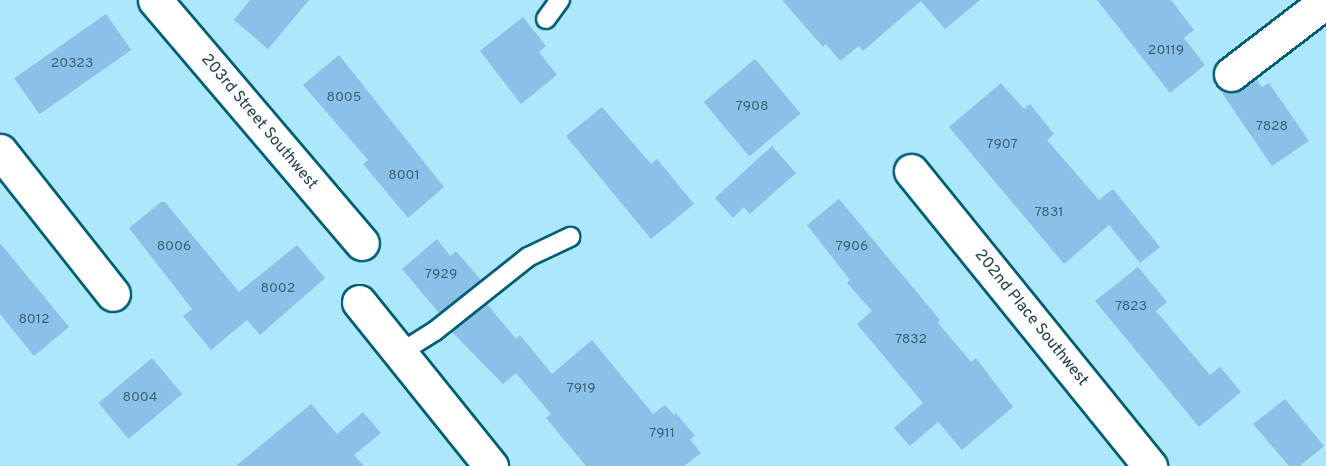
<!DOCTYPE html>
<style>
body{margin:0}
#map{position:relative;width:1326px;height:466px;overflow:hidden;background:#ace7fb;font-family:Overpass,sans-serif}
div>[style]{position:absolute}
.building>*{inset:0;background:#8bc0e9;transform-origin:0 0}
.roads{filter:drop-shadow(2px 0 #005e75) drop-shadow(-2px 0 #005e75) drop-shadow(0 2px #005e75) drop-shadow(0 -2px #005e75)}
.lane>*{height:18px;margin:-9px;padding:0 9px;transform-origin:9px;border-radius:9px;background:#fff}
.street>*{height:33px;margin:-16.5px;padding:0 16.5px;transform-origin:16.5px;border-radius:16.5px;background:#fff}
span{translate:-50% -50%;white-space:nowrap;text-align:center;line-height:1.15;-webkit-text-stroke:5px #fdfdfd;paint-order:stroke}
.number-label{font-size:14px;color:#3c6273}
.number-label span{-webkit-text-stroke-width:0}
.street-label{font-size:16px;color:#22424c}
</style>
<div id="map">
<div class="building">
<div style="clip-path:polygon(250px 0,309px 0,268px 49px,234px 20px)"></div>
<div style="clip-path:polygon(782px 0,980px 0,945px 29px,921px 1px,863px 51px,859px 46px,840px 61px,826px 44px,823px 47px)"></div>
<div style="clip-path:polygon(1097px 0,1171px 0,1194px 30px,1184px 38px,1205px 65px,1170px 93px)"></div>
<div style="left:106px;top:14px;width:44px;height:112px;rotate:55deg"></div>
<div style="clip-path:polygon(523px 17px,546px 46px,539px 52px,557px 75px,521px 104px,480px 51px)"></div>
<div style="clip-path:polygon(339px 55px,444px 187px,408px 218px,363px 164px,368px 160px,303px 85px)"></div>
<div style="left:755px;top:59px;width:71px;height:67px;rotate:50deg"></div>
<div style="clip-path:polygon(1256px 79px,1262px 87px,1269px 83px,1309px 141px,1272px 166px,1222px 93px,1242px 89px)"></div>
<div style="clip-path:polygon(1001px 83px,1024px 109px,1030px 104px,1054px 134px,1047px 140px,1099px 200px,1113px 189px,1160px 247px,1140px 263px,1109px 225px,1064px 264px,949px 127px)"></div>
<div style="clip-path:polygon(602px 107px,651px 164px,657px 159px,694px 204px,651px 239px,566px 136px)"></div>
<div style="clip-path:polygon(772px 146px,796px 173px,750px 214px,744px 207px,733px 218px,715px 198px)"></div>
<div style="clip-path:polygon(839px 199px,940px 320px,938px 323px,971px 362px,976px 358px,1013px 407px,962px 450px,938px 422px,910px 446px,894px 428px,923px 403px,857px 324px,872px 311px,847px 283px,850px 280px,807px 225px)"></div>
<div style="clip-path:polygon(161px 202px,165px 202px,239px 292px,297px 245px,325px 278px,260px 335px,247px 320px,211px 350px,183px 316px,192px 309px,129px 228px)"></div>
<div style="clip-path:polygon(437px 239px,450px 256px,456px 251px,481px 280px,439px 313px,402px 269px)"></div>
<div style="clip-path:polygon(0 243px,69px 327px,34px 356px,0 314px)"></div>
<div style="clip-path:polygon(1138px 267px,1167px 302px,1156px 311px,1210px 375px,1220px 367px,1241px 392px,1199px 427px,1095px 301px)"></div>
<div style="clip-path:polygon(487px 304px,516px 339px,520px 335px,552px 374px,592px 340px,653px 414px,665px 405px,674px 415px,676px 413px,695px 436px,690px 439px,701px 453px,684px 466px,586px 466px,546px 418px,551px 414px,516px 373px,503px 384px,452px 332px)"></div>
<div style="left:152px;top:358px;width:47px;height:70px;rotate:50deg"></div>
<div style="clip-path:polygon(1285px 399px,1324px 446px,1300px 466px,1289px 466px,1253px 424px)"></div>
<div style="clip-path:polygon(311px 404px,337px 434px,363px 412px,381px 433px,354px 455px,364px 466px,236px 466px)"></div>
</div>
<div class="roads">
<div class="lane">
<div style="left:546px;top:19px;width:24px;rotate:-54deg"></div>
<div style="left:400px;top:353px;width:41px;rotate:-32.2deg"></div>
<div style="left:435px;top:331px;width:119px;rotate:-38.5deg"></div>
<div style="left:528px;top:257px;width:47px;rotate:-25.5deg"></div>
</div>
<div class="street">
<div style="left:155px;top:0;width:319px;rotate:49.6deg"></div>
<div style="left:1231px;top:74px;width:120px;rotate:-37.5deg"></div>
<div style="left:0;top:151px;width:182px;rotate:51.7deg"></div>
<div style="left:911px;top:171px;width:380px;rotate:51deg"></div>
<div style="left:359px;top:302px;width:211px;rotate:51.2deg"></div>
</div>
</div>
<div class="number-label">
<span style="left:1166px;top:51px">20119</span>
<span style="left:72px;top:64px">20323</span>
<span style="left:344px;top:98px">8005</span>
<span style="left:752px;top:107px">7908</span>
<span style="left:1272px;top:127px">7828</span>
<span style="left:1002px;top:145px">7907</span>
<span style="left:404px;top:176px">8001</span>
<span style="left:1049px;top:213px">7831</span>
<span style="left:174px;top:247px">8006</span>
<span style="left:852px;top:247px">7906</span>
<span style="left:441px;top:275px">7929</span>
<span style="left:278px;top:289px">8002</span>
<span style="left:1131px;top:307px">7823</span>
<span style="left:34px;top:320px">8012</span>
<span style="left:911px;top:340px">7832</span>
<span style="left:581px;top:389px">7919</span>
<span style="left:140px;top:398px">8004</span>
<span style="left:662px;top:434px">7911</span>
</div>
<div class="street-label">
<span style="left:259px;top:122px;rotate:50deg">203rd Street Southwest</span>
<span style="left:1031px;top:318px;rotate:51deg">202nd Place Southwest</span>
</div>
</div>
